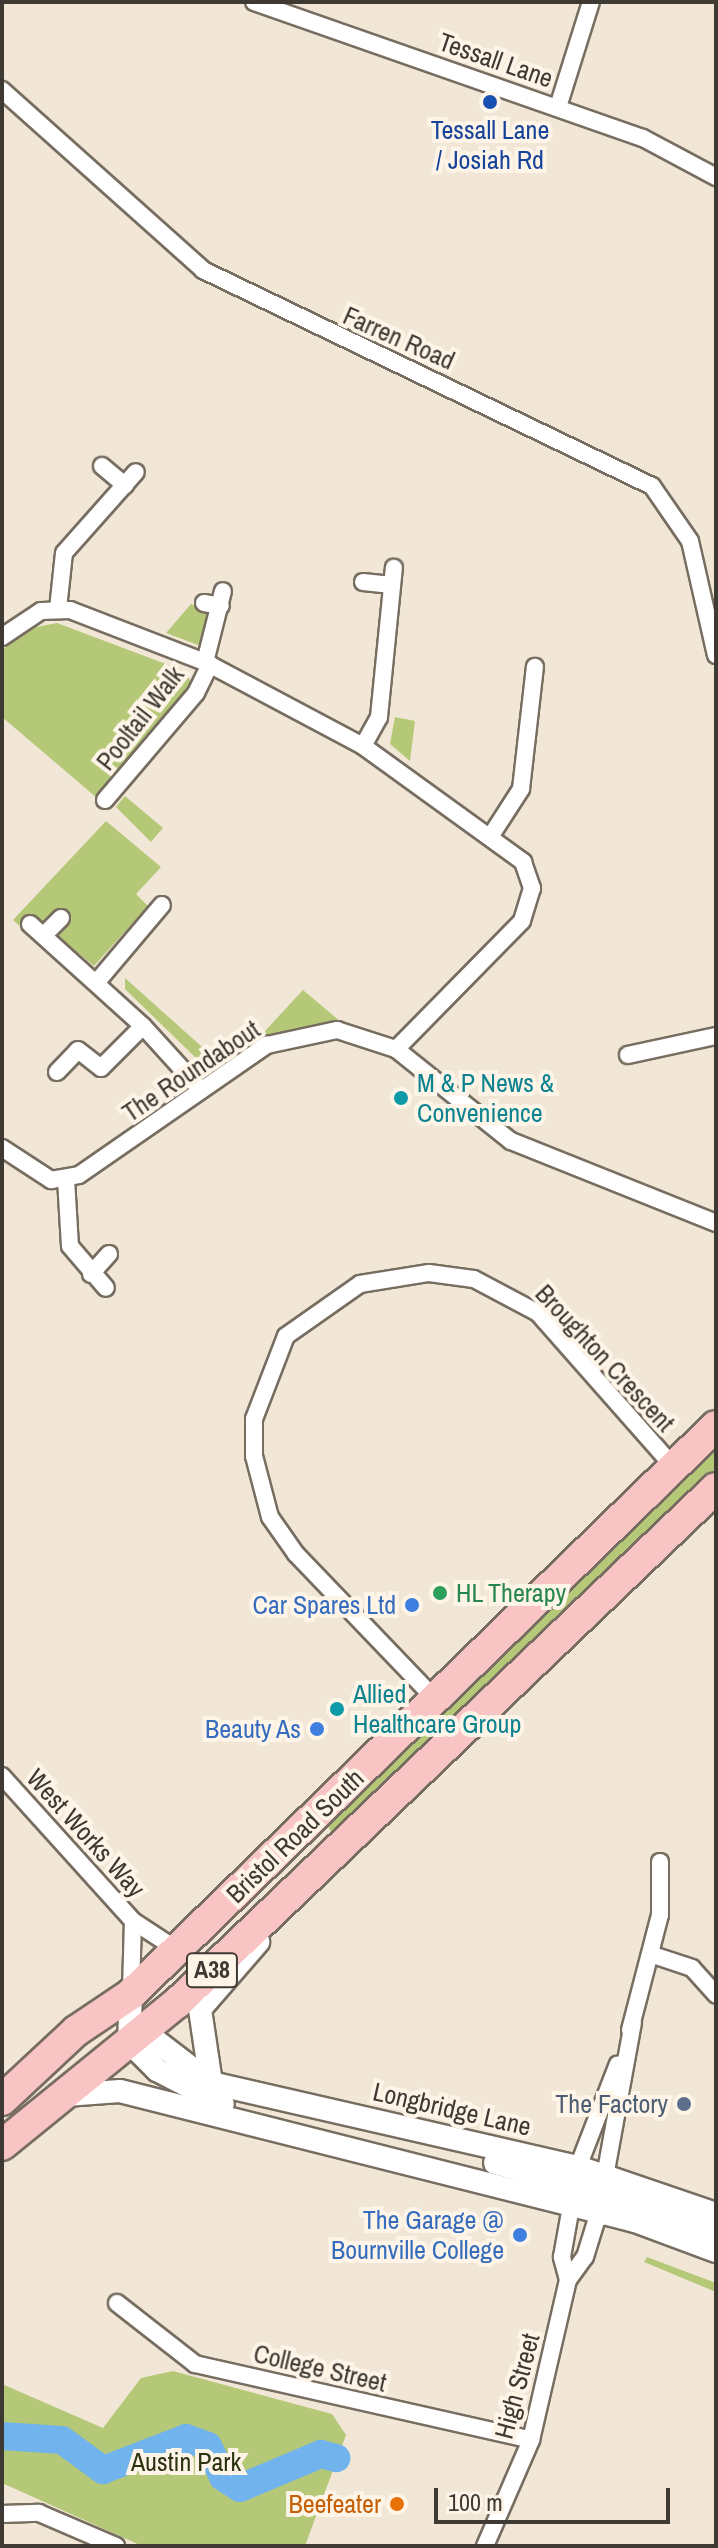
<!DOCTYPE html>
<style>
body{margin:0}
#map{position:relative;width:718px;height:2548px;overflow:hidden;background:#f2e7d7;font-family:"Archivo Narrow",sans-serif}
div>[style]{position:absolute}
.green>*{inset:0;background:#b4c878}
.river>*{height:28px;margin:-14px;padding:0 14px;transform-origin:14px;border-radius:14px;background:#71b3ec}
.roads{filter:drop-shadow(2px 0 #776d60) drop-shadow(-2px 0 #776d60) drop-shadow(0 2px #776d60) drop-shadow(0 -2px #776d60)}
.street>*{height:16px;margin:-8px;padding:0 8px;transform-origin:8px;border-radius:8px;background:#fff}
.secondary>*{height:22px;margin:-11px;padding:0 11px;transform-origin:11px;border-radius:11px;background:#fff}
.highway>*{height:30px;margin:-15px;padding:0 15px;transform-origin:15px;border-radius:15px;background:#f9c4c4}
.dots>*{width:22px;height:22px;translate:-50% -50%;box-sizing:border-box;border:4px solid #fef5e8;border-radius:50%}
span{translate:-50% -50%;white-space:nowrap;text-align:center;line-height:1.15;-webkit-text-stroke:8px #fef5e8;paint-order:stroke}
.shield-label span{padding:2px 6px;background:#fef5e8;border:2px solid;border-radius:6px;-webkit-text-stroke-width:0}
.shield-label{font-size:24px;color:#3e3a33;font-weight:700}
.street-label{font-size:26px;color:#3e3a33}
.transit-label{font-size:26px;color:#164399}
.culture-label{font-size:26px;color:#0d838f}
.left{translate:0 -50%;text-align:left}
.leisure-label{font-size:26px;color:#27864d}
.shop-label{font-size:26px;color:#366cbe}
.right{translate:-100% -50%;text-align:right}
.service-label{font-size:26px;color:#4e5e75}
.park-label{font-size:26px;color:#2c3311}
.food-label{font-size:26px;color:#c56008}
.frame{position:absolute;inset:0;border:4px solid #3e3a33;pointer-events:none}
.scale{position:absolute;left:434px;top:2488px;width:236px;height:36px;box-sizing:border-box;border:4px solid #3e3a33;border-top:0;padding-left:10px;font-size:24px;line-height:28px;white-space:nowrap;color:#3e3a33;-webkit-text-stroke:6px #fef5e8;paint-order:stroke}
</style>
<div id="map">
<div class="green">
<div style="clip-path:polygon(191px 604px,210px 611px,208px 641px,198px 645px,166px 633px)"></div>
<div style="clip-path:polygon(57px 623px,187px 672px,191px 684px,97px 798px,2px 717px,2px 651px,21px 630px)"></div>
<div style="clip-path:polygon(395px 717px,415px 721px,410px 761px,390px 744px)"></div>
<div style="clip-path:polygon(125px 796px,163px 828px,151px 842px,116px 807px)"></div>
<div style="clip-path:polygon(106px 821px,161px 867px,136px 894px,148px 906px,94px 966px,58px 936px,68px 923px,59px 913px,45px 926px,35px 917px,23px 929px,13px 920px)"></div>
<div style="clip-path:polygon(125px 978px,221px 1064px,196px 1058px,125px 989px)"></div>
<div style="clip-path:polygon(303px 990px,341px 1022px,266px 1036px,265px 1031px)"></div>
<div style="clip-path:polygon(716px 1440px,716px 1474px,334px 1837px,326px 1823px)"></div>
<div style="clip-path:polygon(647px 2257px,716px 2283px,716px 2292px,644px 2262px)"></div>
<div style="clip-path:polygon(173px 2371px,332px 2414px,346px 2435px,305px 2546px,142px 2546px,2px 2483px,2px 2384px,103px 2428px,141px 2378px)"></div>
</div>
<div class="river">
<div style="left:2px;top:2436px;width:60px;rotate:3.8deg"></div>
<div style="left:62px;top:2440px;width:51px;rotate:36.2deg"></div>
<div style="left:103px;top:2470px;width:89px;rotate:-21.1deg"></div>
<div style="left:186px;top:2438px;width:23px;rotate:20deg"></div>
<div style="left:208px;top:2446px;width:34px;rotate:64deg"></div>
<div style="left:223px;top:2477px;width:20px;rotate:33deg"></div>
<div style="left:240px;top:2488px;width:88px;rotate:-22.8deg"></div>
<div style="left:321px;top:2454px;width:16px;rotate:15deg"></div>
</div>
<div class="roads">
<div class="street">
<div style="left:254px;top:2px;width:412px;rotate:19.3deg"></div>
<div style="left:643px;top:138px;width:83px;rotate:28.1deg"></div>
<div style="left:2px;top:90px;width:270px;rotate:41.8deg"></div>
<div style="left:203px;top:270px;width:498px;rotate:25.7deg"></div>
<div style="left:652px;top:486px;width:67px;rotate:55.4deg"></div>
<div style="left:690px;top:541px;width:117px;rotate:77.2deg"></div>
<div style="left:558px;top:107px;width:110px;rotate:-72.6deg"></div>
<div style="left:102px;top:466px;width:30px;rotate:40deg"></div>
<div style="left:363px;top:582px;width:29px;rotate:6deg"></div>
<div style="left:204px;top:603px;width:17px;rotate:10deg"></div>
<div style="left:58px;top:609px;width:56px;rotate:-83.9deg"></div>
<div style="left:64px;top:553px;width:108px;rotate:-48.4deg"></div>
<div style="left:2px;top:637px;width:47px;rotate:-33.7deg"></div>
<div style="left:41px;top:611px;width:29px;rotate:-2deg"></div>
<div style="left:70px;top:610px;width:145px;rotate:21.1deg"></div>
<div style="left:205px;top:662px;width:179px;rotate:28deg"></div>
<div style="left:363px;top:746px;width:198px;rotate:35.9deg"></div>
<div style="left:523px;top:862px;width:28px;rotate:71deg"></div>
<div style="left:532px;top:888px;width:34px;rotate:107deg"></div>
<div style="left:522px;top:921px;width:180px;rotate:134.5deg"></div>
<div style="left:205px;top:662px;width:73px;rotate:-75.8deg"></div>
<div style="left:363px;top:746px;width:33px;rotate:-61deg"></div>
<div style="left:379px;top:717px;width:150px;rotate:-84.3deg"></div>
<div style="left:105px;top:800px;width:140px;rotate:-49.6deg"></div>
<div style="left:196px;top:693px;width:32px;rotate:-64deg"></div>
<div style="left:492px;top:834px;width:54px;rotate:-57.2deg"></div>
<div style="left:521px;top:789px;width:123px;rotate:-83.5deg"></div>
<div style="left:30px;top:924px;width:152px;rotate:42.1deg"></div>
<div style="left:143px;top:1026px;width:86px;rotate:47.8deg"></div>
<div style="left:44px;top:935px;width:24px;rotate:-45deg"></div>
<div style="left:96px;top:983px;width:102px;rotate:-49.8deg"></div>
<div style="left:628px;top:1055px;width:90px;rotate:-12.2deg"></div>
<div style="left:57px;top:1072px;width:30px;rotate:-46deg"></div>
<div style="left:78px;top:1050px;width:29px;rotate:38deg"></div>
<div style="left:101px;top:1068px;width:59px;rotate:-45deg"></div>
<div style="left:2px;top:1148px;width:59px;rotate:33.1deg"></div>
<div style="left:51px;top:1180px;width:28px;rotate:-10deg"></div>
<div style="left:79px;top:1175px;width:229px;rotate:-34.7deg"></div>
<div style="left:267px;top:1045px;width:72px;rotate:-12.1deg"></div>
<div style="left:337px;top:1030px;width:62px;rotate:17.9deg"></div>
<div style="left:396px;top:1049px;width:147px;rotate:38.7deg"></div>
<div style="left:511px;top:1141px;width:221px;rotate:21.8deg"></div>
<div style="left:66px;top:1179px;width:67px;rotate:86.6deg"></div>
<div style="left:70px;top:1246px;width:55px;rotate:49.4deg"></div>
<div style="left:91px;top:1274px;width:27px;rotate:-48deg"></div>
<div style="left:437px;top:1701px;width:204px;rotate:-133.8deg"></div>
<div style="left:296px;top:1554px;width:45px;rotate:-125.1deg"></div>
<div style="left:270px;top:1517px;width:63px;rotate:-104.7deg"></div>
<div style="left:254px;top:1456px;width:37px;rotate:-90deg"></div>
<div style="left:254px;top:1419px;width:89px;rotate:-68.9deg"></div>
<div style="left:286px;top:1336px;width:90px;rotate:-35.1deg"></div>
<div style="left:360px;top:1284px;width:70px;rotate:-9.1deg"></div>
<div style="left:429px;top:1273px;width:45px;rotate:7.6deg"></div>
<div style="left:474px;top:1279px;width:72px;rotate:28deg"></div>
<div style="left:538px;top:1313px;width:205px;rotate:48.6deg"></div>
<div style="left:2px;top:1776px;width:195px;rotate:47.9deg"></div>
<div style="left:133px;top:1921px;width:51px;rotate:33.1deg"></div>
<div style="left:653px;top:1955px;width:41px;rotate:18.4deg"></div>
<div style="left:692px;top:1968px;width:36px;rotate:48deg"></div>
<div style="left:131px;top:1991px;width:70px;rotate:-88.4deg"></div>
<div style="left:630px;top:2030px;width:119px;rotate:-75.4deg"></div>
<div style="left:660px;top:1915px;width:53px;rotate:-90deg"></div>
<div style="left:568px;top:2280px;width:24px;rotate:-105deg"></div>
<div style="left:562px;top:2257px;width:91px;rotate:-79.9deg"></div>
<div style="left:578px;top:2167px;width:110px;rotate:-68.8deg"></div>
<div style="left:117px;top:2303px;width:99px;rotate:38deg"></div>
<div style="left:195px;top:2364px;width:344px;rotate:12.7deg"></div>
<div style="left:2px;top:2514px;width:37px;rotate:-2deg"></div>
<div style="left:39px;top:2513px;width:84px;rotate:23.2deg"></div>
<div style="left:485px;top:2546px;width:116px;rotate:-66.5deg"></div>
<div style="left:531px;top:2440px;width:164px;rotate:-77deg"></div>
<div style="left:568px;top:2280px;width:29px;rotate:-54deg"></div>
<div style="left:585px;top:2257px;width:44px;rotate:-72.8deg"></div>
<div style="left:598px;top:2215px;width:195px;rotate:-79.7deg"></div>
</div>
<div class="secondary">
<div style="left:131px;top:1994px;width:48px;rotate:92.4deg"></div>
<div style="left:129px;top:2042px;width:40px;rotate:45deg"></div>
<div style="left:157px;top:2070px;width:74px;rotate:27.3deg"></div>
<div style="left:143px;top:2031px;width:86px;rotate:37.4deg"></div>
<div style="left:211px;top:2083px;width:376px;rotate:12.9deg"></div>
<div style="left:578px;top:2167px;width:146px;rotate:18.8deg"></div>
<div style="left:211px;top:2083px;width:75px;rotate:-98.5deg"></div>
<div style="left:200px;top:2009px;width:89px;rotate:-49.1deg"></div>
<div style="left:66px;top:2095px;width:54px;rotate:-4.2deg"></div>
<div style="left:120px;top:2091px;width:531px;rotate:14.17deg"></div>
<div style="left:635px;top:2221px;width:86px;rotate:20.3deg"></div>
<div style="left:495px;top:2163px;width:83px;rotate:15.4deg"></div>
<div style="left:575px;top:2185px;width:38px;rotate:53deg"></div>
<div style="left:578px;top:2168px;width:35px;rotate:49deg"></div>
<div style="left:601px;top:2194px;width:122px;rotate:19.6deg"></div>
</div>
<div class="highway">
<div style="left:2px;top:2100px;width:101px;rotate:-43deg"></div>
<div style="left:76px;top:2031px;width:66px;rotate:-33.9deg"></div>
<div style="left:131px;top:1994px;width:815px;rotate:-44.16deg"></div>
<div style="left:2px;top:2145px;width:225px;rotate:-39.1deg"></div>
<div style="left:177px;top:2003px;width:745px;rotate:-43.7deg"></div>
</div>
</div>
<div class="dots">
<div style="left:490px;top:102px;background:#1a4fb4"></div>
<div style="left:401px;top:1098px;background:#0f9aa8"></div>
<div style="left:440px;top:1593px;background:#2e9e5b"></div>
<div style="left:412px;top:1605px;background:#3f7fe0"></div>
<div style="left:337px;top:1709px;background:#0f9aa8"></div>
<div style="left:317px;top:1729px;background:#3f7fe0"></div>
<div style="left:684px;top:2104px;background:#5c6f8a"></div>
<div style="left:520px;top:2235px;background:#3f7fe0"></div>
<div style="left:397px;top:2504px;background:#e8710a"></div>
</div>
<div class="shield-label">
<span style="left:212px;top:1970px">A38</span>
</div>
<div class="street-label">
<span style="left:496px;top:60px;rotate:19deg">Tessall Lane</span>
<span style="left:399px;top:338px;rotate:24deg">Farren Road</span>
<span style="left:140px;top:718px;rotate:-52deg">Pooltail Walk</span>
<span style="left:191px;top:1071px;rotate:-34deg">The Roundabout</span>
<span style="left:605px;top:1358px;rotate:47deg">Broughton Crescent</span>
<span style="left:86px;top:1833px;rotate:48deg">West Works Way</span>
<span style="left:295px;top:1836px;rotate:-44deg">Bristol Road South</span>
<span style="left:452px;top:2109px;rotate:13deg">Longbridge Lane</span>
<span style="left:320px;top:2368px;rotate:13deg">College Street</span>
<span style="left:517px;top:2386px;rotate:-75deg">High Street</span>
</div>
<div class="transit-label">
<span style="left:490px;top:145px">Tessall Lane<br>/ Josiah Rd</span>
</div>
<div class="culture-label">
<span class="left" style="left:417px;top:1098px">M &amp; P News &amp;<br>Convenience</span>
<span class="left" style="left:353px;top:1709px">Allied<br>Healthcare Group</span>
</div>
<div class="leisure-label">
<span class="left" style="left:456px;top:1593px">HL Therapy</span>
</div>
<div class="shop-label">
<span class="right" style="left:396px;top:1605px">Car Spares Ltd</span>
<span class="right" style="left:301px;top:1729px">Beauty As</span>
<span class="right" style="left:504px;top:2235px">The Garage @<br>Bournville College</span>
</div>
<div class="service-label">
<span class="right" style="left:668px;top:2104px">The Factory</span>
</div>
<div class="park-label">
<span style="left:186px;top:2462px">Austin Park</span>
</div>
<div class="food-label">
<span class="right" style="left:381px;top:2504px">Beefeater</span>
</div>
<div class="frame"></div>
<div class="scale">100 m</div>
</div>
